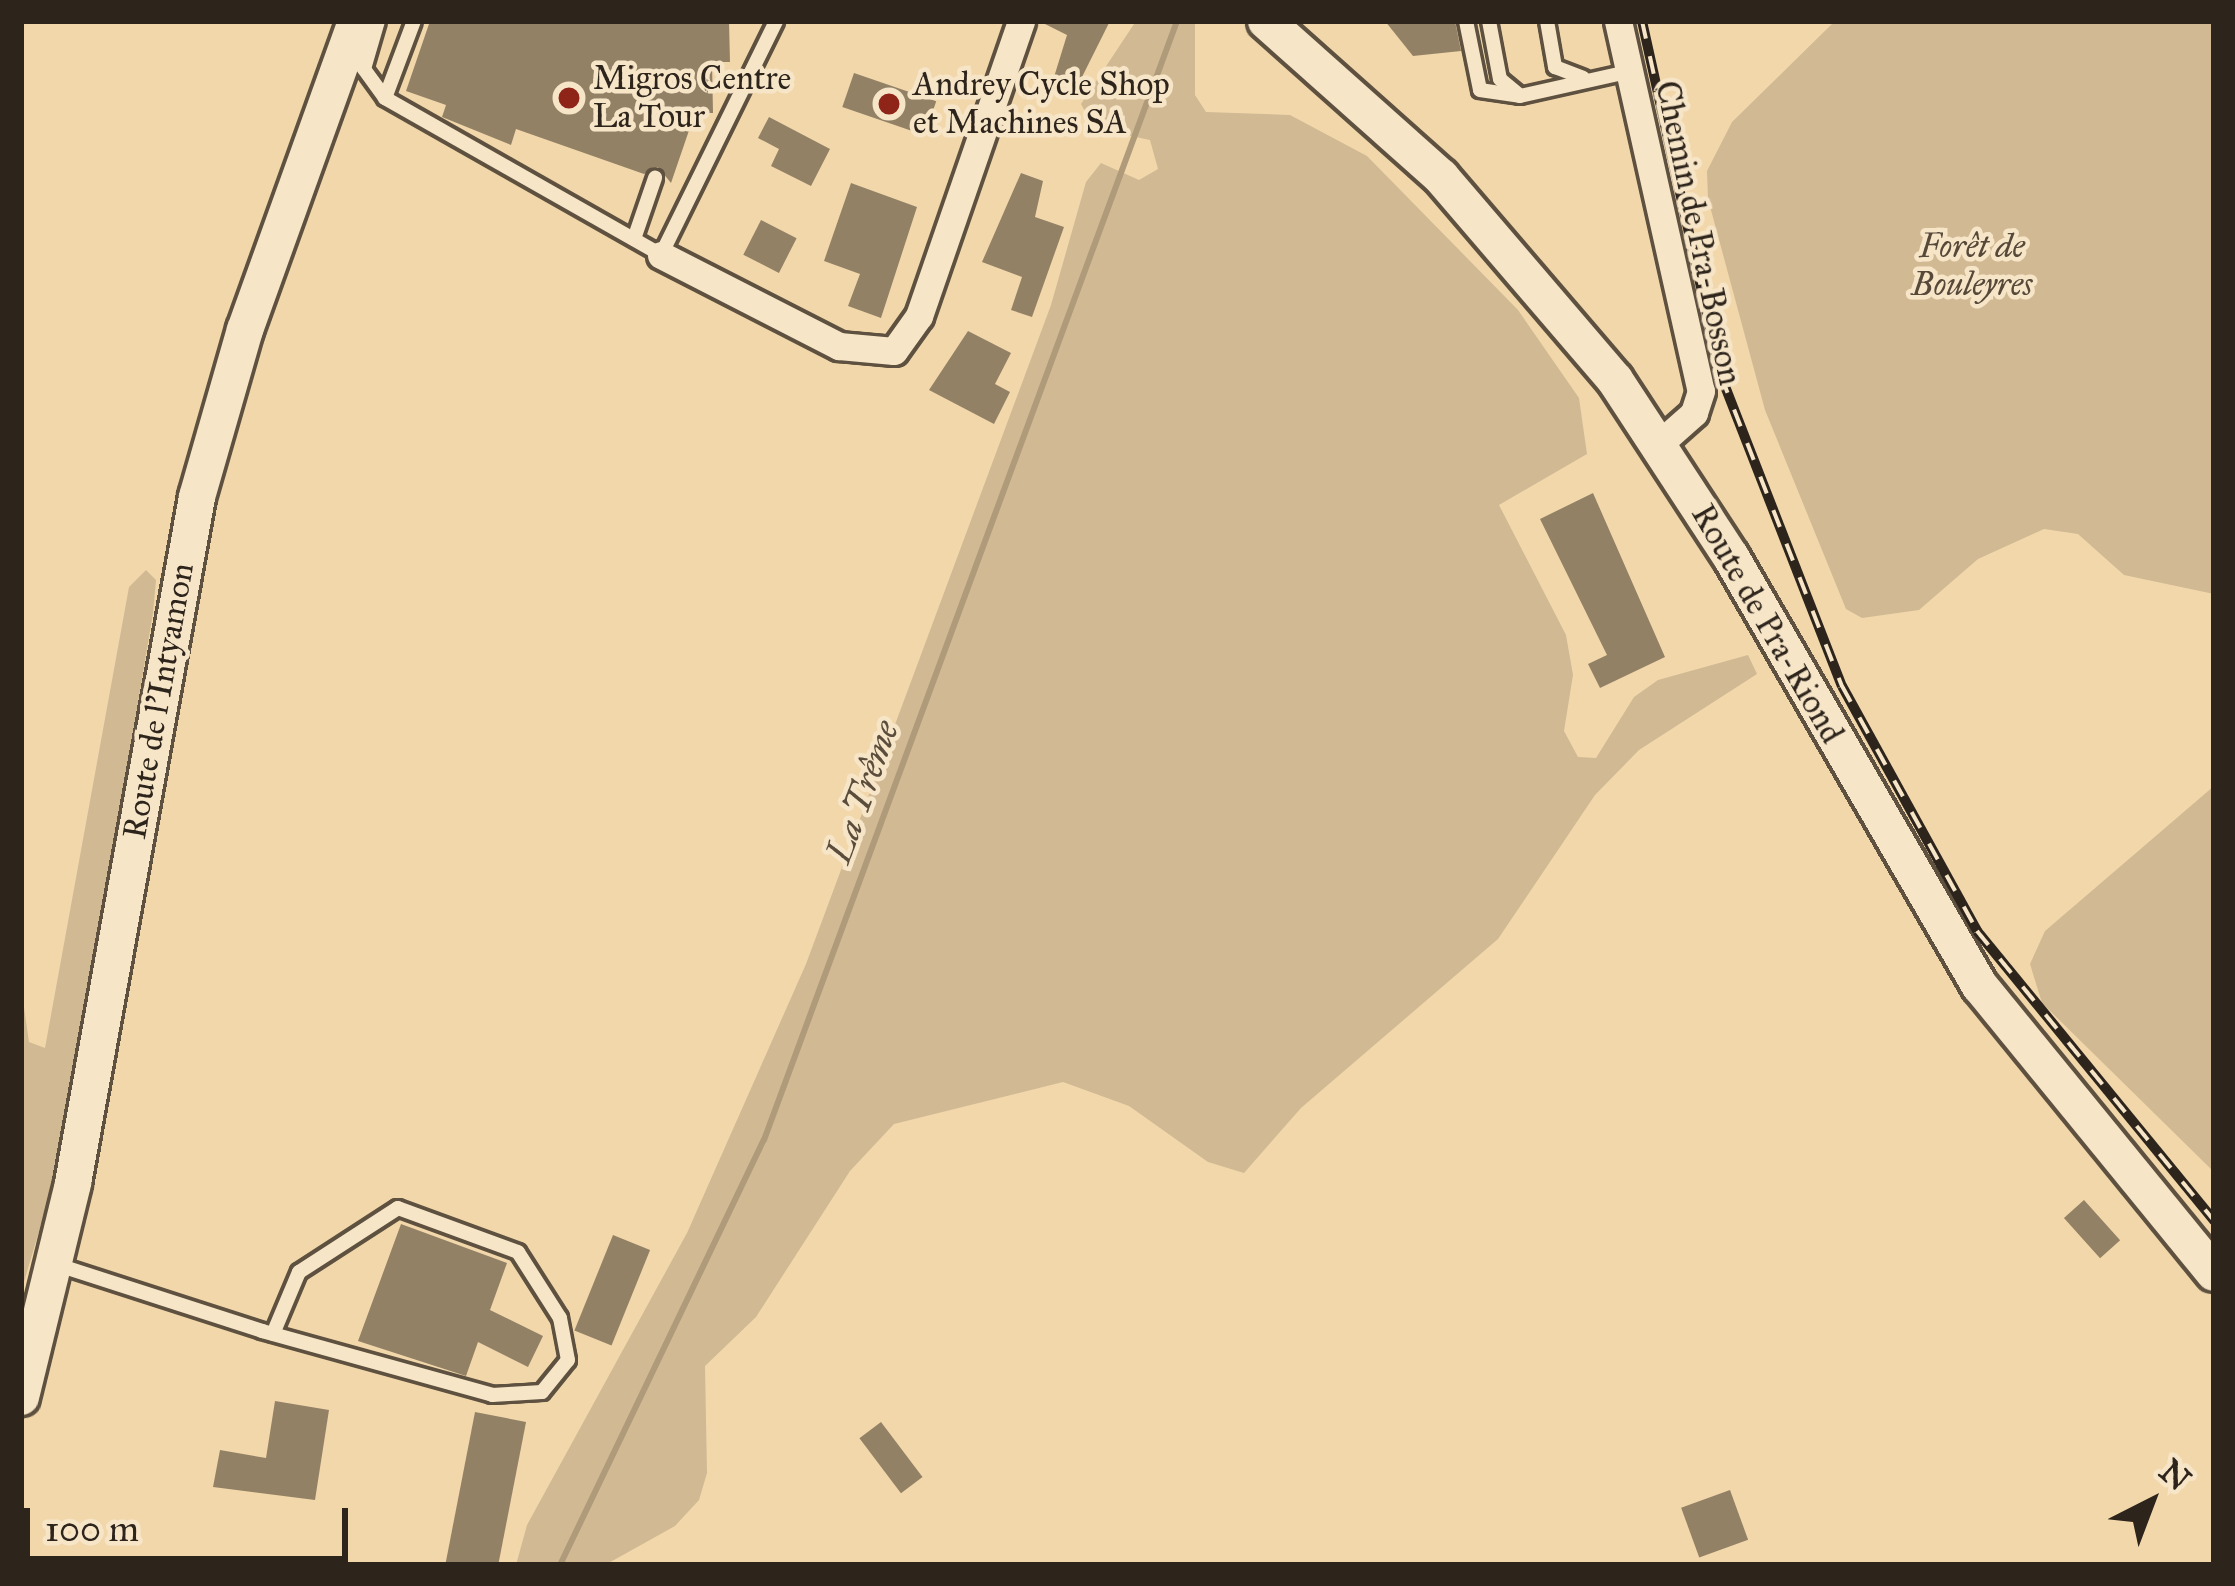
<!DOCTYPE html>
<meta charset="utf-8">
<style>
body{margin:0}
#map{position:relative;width:2235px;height:1586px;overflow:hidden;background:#f2d7ab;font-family:"IM FELL Great Primer",serif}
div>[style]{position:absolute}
.green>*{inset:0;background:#d1b993}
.stream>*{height:6px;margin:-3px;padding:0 3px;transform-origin:3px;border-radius:3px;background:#af9a7a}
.building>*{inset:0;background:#938166;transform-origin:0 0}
.roads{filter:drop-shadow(3px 0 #5e513f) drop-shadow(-3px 0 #5e513f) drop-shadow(0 3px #5e513f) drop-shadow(0 -3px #5e513f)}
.lane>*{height:14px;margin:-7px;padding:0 7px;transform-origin:7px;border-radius:7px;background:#f7e5c8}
.street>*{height:27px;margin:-13.5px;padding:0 13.5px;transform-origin:13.5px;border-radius:13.5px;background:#f7e5c8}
.secondary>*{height:36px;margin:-18px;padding:0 18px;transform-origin:18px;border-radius:18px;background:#f7e5c8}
.rail>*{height:10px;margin-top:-5px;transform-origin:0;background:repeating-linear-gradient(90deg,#f7e5c8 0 18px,#2d241b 0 36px);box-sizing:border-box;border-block:3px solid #2d241b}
.dots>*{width:33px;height:33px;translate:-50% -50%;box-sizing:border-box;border:6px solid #f7e5c8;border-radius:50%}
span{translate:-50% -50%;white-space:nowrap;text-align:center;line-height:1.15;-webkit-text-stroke:9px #f7e5c8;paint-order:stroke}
.poi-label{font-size:33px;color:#2d241b}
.left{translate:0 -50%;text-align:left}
.street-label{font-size:33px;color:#2d241b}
.park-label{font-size:33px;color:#564939;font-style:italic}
.water-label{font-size:36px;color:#5a4d3c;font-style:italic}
.frame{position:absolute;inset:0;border:24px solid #2d241b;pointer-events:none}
.north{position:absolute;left:2091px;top:1442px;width:120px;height:120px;-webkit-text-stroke:9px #f7e5c8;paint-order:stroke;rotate:42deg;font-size:33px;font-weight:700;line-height:48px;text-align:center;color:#2d241b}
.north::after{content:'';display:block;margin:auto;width:42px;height:54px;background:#2d241b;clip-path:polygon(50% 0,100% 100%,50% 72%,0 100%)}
.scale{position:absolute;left:24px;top:1508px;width:324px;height:54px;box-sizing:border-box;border:6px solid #2d241b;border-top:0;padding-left:15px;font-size:36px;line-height:42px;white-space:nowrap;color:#2d241b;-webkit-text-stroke:9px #f7e5c8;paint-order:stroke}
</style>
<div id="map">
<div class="green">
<div style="clip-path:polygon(1136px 21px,1195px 21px,1195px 95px,1206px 112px,1290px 115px,1367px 156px,1518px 310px,1579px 398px,1587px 454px,1499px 505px,1566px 635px,1573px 675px,1564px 731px,1578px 757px,1596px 758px,1634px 697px,1658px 680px,1748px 655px,1757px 674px,1639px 750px,1595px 795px,1498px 939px,1301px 1108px,1244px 1173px,1208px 1162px,1129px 1106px,1063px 1082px,894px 1124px,850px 1171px,756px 1317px,705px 1366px,707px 1473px,699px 1500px,675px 1526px,605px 1565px,516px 1565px,527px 1525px,687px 1233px,806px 964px,1051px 305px,1086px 182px,1101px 163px,1139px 180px,1158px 169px,1150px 140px,1094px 128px,1081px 104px)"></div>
<div style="clip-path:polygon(1835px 21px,2214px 21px,2214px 594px,2124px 575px,2078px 534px,2044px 529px,1978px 559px,1919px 610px,1862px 618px,1846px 609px,1765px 410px,1708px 199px,1707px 171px,1732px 122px)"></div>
<div style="clip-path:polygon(146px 570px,156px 580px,153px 613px,64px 1147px,21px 1292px,21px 986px,29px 1042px,45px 1048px,129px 587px)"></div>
<div style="clip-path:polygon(2214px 786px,2214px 1172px,2042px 1003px,2030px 964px,2045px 931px)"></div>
</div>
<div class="stream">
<div style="left:560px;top:1565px;width:471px;rotate:-64.4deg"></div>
<div style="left:764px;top:1140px;width:1193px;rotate:-69.74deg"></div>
</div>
<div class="building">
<div style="clip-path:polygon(430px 21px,729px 21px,730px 62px,712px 62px,713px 113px,695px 113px,671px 183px,658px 167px,644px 174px,516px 129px,511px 145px,442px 117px,446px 105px,406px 91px)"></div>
<div style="clip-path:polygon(1039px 21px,1110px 21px,1078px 85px,1054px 77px,1067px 35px)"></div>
<div style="clip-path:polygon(1385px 21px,1455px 21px,1461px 51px,1413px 56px)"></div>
<div style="left:854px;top:73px;width:87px;height:36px;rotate:19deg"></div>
<div style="clip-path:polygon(769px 117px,830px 149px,811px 186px,771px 166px,779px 149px,758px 138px)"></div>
<div style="clip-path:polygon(1021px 173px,1043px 181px,1035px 217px,1064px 227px,1032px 317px,1011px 310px,1022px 277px,982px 262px)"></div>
<div style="clip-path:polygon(851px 183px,917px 207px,881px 318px,848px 306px,860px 274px,824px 261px)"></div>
<div style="left:761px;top:220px;width:40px;height:39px;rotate:27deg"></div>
<div style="clip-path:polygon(968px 331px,1011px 353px,995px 384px,1010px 392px,994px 424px,929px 390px)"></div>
<div style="clip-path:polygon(1593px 493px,1665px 657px,1600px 688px,1588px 664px,1607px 655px,1540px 519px)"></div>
<div style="left:2084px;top:1200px;width:54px;height:27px;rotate:48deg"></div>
<div style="clip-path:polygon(401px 1224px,507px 1263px,490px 1310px,543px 1336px,528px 1367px,478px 1342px,466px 1376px,358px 1341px)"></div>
<div style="left:613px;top:1235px;width:40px;height:103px;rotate:22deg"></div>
<div style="clip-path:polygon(275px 1401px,329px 1410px,315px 1500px,213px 1487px,220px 1450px,266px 1458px)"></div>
<div style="left:475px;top:1412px;width:52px;height:156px;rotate:11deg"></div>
<div style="left:881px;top:1422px;width:69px;height:27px;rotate:53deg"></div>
<div style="left:1730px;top:1490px;width:53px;height:52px;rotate:70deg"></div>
</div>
<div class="roads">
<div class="lane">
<div style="left:378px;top:21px;width:50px;rotate:106.3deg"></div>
<div style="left:364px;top:69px;width:36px;rotate:54deg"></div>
<div style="left:385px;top:98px;width:82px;rotate:-69.4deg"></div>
<div style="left:1466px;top:21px;width:70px;rotate:78.5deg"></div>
<div style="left:1480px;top:90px;width:40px;rotate:8.5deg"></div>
<div style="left:1489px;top:21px;width:59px;rotate:79.3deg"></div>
<div style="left:1500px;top:79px;width:26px;rotate:40deg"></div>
<div style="left:1520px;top:96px;width:110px;rotate:-12.6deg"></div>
<div style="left:1547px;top:21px;width:47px;rotate:80.1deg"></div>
<div style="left:1555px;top:67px;width:30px;rotate:21deg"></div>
<div style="left:385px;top:98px;width:318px;rotate:29.6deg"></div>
<div style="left:661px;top:255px;width:261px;rotate:-63.8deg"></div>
<div style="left:634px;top:239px;width:65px;rotate:-71deg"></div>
<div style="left:55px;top:1264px;width:218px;rotate:17.9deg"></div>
<div style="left:262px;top:1331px;width:239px;rotate:15.5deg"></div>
<div style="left:492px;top:1395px;width:50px;rotate:-3.4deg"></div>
<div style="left:542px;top:1392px;width:41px;rotate:-50.9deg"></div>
<div style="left:568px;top:1360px;width:43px;rotate:-100.8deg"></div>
<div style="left:560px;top:1318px;width:78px;rotate:-122.5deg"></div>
<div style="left:518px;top:1252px;width:128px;rotate:-159.9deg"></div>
<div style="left:398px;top:1208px;width:118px;rotate:147.1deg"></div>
<div style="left:299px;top:1272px;width:67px;rotate:112.8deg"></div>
</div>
<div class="street">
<div style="left:1618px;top:21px;width:379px;rotate:77.4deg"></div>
<div style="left:1701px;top:391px;width:23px;rotate:108deg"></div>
<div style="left:1694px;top:413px;width:47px;rotate:138.5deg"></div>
<div style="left:661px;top:255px;width:200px;rotate:27.1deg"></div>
<div style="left:839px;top:346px;width:55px;rotate:5.2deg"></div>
<div style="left:894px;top:351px;width:43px;rotate:-54.5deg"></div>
<div style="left:919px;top:316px;width:312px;rotate:-70.9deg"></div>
</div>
<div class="secondary">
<div style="left:1266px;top:21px;width:234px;rotate:41.7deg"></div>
<div style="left:1441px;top:177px;width:267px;rotate:49.4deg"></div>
<div style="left:1615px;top:380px;width:212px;rotate:56.8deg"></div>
<div style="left:1731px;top:557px;width:496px;rotate:59.9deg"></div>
<div style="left:1980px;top:986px;width:370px;rotate:50.8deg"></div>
<div style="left:21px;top:1397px;width:220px;rotate:-76.3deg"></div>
<div style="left:73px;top:1183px;width:697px;rotate:-79.75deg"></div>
<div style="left:197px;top:497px;width:174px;rotate:-74deg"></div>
<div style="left:245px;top:330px;width:328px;rotate:-70.2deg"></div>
</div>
</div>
<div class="rail">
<div style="left:1642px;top:21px;width:364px;rotate:77.5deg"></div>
<div style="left:1721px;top:376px;width:333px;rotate:68.7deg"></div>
<div style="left:1842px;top:686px;width:280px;rotate:61.1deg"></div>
<div style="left:1977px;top:931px;width:375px;rotate:50.7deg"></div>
</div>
<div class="dots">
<div style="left:569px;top:98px;background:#8f2418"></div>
<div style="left:889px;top:104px;background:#8f2418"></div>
</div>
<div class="poi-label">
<span class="left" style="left:593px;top:98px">Migros Centre<br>La Tour</span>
<span class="left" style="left:913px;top:104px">Andrey Cycle Shop<br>et Machines SA</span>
</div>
<div class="street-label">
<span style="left:1698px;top:233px;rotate:78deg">Chemin de Pra-Bosson</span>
<span style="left:1767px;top:624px;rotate:60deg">Route de Pra-Riond</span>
<span style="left:159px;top:701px;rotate:-80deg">Route de l'Intyamon</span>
</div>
<div class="park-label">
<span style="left:1972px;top:266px">Forêt de<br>Bouleyres</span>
</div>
<div class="water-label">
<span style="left:863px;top:792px;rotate:-70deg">La Trême</span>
</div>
<div class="frame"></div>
<div class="north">N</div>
<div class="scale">100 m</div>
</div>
